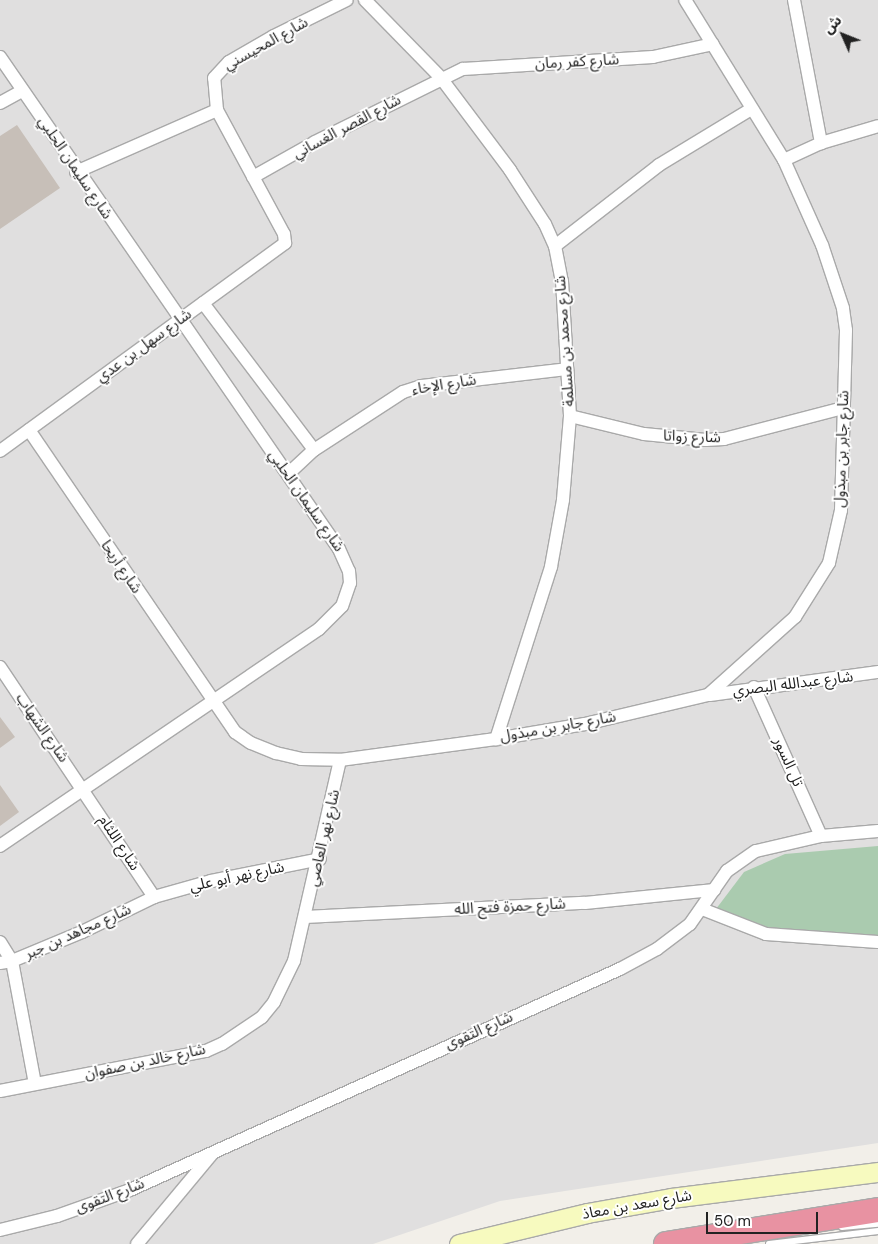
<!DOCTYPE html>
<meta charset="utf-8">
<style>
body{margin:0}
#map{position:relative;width:878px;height:1244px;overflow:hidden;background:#f2efe9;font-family:"DM Sans","Noto Sans Arabic",sans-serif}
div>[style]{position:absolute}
.residential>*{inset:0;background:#e0dfdf}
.cemetery>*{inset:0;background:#aacbaf}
.building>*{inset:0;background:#c7bfb8}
.roads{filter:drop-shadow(1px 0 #a9a9a9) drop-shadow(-1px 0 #a9a9a9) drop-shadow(0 1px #a9a9a9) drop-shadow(0 -1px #a9a9a9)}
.lane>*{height:6px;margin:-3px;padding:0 3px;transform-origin:3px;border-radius:3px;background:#fff}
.street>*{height:12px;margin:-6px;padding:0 6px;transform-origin:6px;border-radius:6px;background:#fff}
.secondary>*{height:19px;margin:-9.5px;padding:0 9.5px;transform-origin:9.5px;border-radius:9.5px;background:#f7fabf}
.highway>*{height:24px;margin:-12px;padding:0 12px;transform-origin:12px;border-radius:12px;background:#e892a2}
span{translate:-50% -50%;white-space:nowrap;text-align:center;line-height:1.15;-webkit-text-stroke:4px #fff;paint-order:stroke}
.street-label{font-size:15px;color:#222}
.north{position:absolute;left:818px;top:10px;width:50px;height:50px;-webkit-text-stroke:4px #fff;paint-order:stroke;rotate:314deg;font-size:14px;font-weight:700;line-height:20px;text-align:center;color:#222}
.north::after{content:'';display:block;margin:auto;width:18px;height:22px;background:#222;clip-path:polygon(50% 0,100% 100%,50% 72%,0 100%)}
.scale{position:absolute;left:706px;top:1212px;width:112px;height:22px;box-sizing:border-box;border:2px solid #222;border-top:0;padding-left:6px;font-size:15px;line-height:18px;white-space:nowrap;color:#222;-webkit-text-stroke:4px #fff;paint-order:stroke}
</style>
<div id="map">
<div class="residential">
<div style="clip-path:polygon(0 0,878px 0,878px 1143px,500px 1201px,373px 1244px,0 1244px)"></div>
</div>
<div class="cemetery">
<div style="clip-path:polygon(878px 846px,878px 945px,780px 942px,730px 920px,716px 909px,744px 872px,785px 854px)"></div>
</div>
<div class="building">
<div style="clip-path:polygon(17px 125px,60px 188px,0 229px,0 136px)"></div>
<div style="clip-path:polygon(0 717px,15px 737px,0 748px)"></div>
<div style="clip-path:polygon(0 785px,19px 812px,0 826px)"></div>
</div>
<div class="roads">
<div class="lane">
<div style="left:842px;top:1227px;width:36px;rotate:-5deg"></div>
<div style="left:769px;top:1244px;width:110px;rotate:-6.8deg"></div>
</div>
<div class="street">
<div style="left:365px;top:0;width:109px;rotate:45.7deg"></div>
<div style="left:441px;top:78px;width:115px;rotate:53.1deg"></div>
<div style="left:510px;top:170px;width:64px;rotate:57.1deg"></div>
<div style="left:545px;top:224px;width:24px;rotate:66deg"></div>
<div style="left:555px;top:246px;width:36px;rotate:79deg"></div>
<div style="left:562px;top:281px;width:135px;rotate:86.6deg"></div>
<div style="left:570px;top:416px;width:84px;rotate:94.8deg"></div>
<div style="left:563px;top:500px;width:68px;rotate:100.2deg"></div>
<div style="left:551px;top:567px;width:181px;rotate:107.7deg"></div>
<div style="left:794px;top:0;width:146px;rotate:79.3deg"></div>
<div style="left:0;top:57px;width:597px;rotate:55.43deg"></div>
<div style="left:339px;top:549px;width:24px;rotate:66deg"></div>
<div style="left:349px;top:571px;width:12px;rotate:85deg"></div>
<div style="left:350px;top:583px;width:24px;rotate:109deg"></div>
<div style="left:342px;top:606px;width:33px;rotate:135deg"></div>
<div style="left:319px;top:629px;width:386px;rotate:145.8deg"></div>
<div style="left:0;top:103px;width:25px;rotate:-29deg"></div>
<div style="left:784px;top:160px;width:41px;rotate:-24.7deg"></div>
<div style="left:821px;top:143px;width:59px;rotate:-16.6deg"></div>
<div style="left:76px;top:172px;width:154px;rotate:-23.7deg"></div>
<div style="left:253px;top:177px;width:71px;rotate:-29.4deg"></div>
<div style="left:315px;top:142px;width:165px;rotate:-26.3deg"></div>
<div style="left:463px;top:69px;width:190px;rotate:-3.6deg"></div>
<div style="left:653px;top:57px;width:61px;rotate:-12.2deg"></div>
<div style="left:555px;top:246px;width:132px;rotate:-37.9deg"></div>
<div style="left:659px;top:165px;width:108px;rotate:-31.3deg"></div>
<div style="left:203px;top:303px;width:184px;rotate:52.9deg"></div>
<div style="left:570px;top:416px;width:76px;rotate:13.7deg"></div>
<div style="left:644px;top:434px;width:62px;rotate:5.5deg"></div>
<div style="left:706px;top:440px;width:18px;rotate:-3deg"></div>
<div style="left:724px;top:439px;width:123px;rotate:-14.6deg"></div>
<div style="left:29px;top:430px;width:366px;rotate:55.7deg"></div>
<div style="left:235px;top:732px;width:19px;rotate:35deg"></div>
<div style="left:251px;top:743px;width:27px;rotate:22deg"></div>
<div style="left:276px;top:753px;width:26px;rotate:13deg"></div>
<div style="left:301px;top:759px;width:39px;rotate:1deg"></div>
<div style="left:340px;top:760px;width:157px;rotate:-7.7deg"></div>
<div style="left:496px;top:739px;width:90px;rotate:-9.6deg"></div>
<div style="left:585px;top:724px;width:126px;rotate:-13.3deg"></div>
<div style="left:708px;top:695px;width:117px;rotate:-41.9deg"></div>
<div style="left:795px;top:617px;width:64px;rotate:-57.8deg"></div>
<div style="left:829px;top:563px;width:54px;rotate:-77.2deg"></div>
<div style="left:841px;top:510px;width:180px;rotate:-88.4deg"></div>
<div style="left:846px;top:330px;width:22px;rotate:-98deg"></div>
<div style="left:843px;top:308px;width:66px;rotate:-108.4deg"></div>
<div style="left:822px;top:245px;width:93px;rotate:-114.1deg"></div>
<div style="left:784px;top:160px;width:188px;rotate:-121.7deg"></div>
<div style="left:0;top:451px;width:353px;rotate:-36.1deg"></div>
<div style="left:285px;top:243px;width:9px;rotate:-96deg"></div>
<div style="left:284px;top:234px;width:141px;rotate:-118.4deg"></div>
<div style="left:217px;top:110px;width:32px;rotate:-95deg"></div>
<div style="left:214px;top:78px;width:22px;rotate:-47deg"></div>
<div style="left:229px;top:62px;width:52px;rotate:-30deg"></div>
<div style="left:274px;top:36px;width:81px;rotate:-26.3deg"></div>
<div style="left:288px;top:474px;width:35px;rotate:-43deg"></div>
<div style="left:314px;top:450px;width:106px;rotate:-33.1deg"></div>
<div style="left:403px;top:392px;width:19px;rotate:-18deg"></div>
<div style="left:421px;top:386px;width:147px;rotate:-6.6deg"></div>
<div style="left:0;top:667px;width:277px;rotate:56.2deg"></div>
<div style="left:754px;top:687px;width:163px;rotate:65.8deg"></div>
<div style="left:710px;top:695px;width:170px;rotate:-7.8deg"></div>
<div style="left:702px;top:909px;width:69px;rotate:21.3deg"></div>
<div style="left:766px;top:934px;width:112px;rotate:4.1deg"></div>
<div style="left:305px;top:917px;width:280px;rotate:-2.9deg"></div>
<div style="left:585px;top:903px;width:130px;rotate:-5.8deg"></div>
<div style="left:0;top:942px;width:22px;rotate:58deg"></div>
<div style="left:12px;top:961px;width:125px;rotate:79.4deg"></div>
<div style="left:0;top:963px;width:12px;rotate:-9deg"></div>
<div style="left:12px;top:961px;width:76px;rotate:-22.5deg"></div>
<div style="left:82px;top:932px;width:80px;rotate:-25.9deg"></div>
<div style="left:154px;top:897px;width:59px;rotate:-15.7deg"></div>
<div style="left:211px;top:881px;width:111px;rotate:-11.4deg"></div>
<div style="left:0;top:1091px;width:210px;rotate:-11deg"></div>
<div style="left:206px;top:1051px;width:17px;rotate:-24deg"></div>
<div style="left:222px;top:1044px;width:48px;rotate:-34deg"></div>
<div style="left:262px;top:1017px;width:19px;rotate:-51deg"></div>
<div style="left:274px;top:1002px;width:46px;rotate:-64deg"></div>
<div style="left:294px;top:961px;width:206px;rotate:-77.1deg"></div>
<div style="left:0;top:1230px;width:59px;rotate:-13.8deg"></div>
<div style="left:57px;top:1216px;width:77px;rotate:-19.6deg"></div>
<div style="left:130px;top:1190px;width:538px;rotate:-24.28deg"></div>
<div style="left:620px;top:969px;width:42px;rotate:-28.4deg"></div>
<div style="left:657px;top:949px;width:41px;rotate:-37.1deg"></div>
<div style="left:690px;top:924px;width:65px;rotate:-55.1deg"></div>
<div style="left:727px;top:871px;width:35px;rotate:-35deg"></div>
<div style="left:756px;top:851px;width:67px;rotate:-13deg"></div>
<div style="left:821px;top:836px;width:57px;rotate:-5deg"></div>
<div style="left:137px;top:1244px;width:117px;rotate:-50.2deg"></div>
</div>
<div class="secondary">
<div style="left:459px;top:1244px;width:132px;rotate:-13.6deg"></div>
<div style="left:587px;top:1213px;width:85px;rotate:-10.1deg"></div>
<div style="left:671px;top:1198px;width:209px;rotate:-7.2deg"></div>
</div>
<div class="highway">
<div style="left:666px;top:1244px;width:215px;rotate:-9.1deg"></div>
</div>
</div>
<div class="street-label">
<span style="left:266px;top:44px;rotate:-29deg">شارع المحيسني</span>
<span style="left:577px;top:62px;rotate:-3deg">شارع كفر رمان</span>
<span style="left:347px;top:127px;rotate:-28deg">شارع القصر الغساني</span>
<span style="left:75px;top:168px;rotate:56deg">شارع سليمان الحلبي</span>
<span style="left:565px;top:341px;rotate:-94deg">شارع محمد بن مسلمة</span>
<span style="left:144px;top:346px;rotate:-36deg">شارع سهل بن عدي</span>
<span style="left:444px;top:385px;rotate:-9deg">شارع الإخاء</span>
<span style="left:692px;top:437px;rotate:2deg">شارع زواتا</span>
<span style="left:842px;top:449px;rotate:-88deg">شارع جابر بن مبذول</span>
<span style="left:306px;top:501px;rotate:55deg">شارع سليمان الحلبي</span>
<span style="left:121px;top:567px;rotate:56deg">شارع أريحا</span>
<span style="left:793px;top:684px;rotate:-7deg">شارع عبدالله البصري</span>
<span style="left:558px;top:727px;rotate:-10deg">شارع جابر بن مبذول</span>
<span style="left:42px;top:728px;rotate:55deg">شارع الشهاب</span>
<span style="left:788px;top:762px;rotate:66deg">تل السور</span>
<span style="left:324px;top:838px;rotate:-77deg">شارع نهر العاصي</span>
<span style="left:119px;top:843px;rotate:57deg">شارع اللثام</span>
<span style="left:237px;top:877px;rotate:-12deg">شارع نهر أبو علي</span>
<span style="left:510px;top:907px;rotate:-3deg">شارع حمزة فتح الله</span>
<span style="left:78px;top:932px;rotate:-24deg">شارع مجاهد بن جبر</span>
<span style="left:479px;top:1031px;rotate:-24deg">شارع التقوى</span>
<span style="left:145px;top:1062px;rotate:-12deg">شارع خالد بن صفوان</span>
<span style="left:110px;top:1196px;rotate:-21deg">شارع التقوى</span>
<span style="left:637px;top:1205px;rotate:-10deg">شارع سعد بن معاذ</span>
</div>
<div class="north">ش</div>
<div class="scale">50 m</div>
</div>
